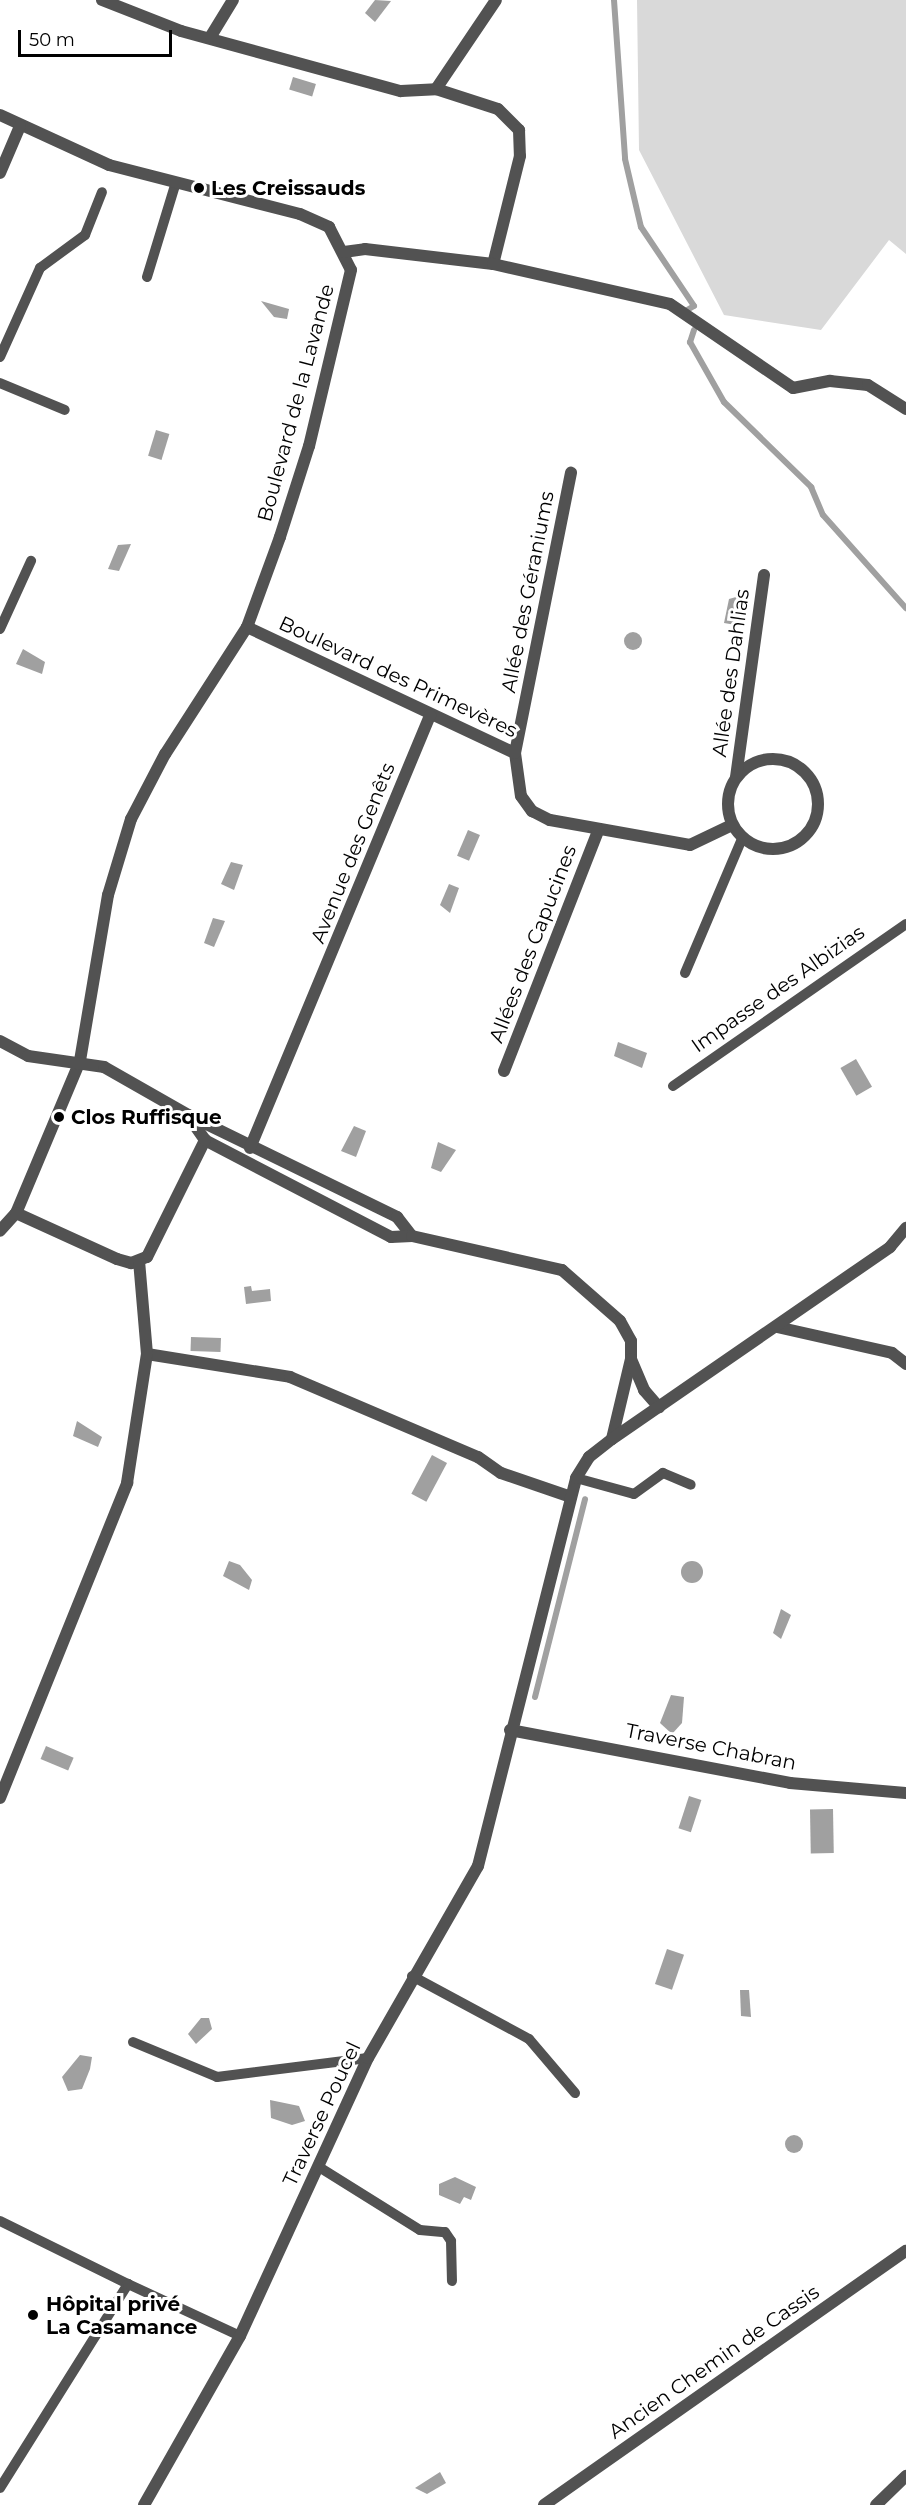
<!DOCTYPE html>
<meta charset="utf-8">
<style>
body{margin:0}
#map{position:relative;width:906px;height:2505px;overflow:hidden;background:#fff;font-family:Montserrat,sans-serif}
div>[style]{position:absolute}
.green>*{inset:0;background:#d9d9d9}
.water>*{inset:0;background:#a0a0a0;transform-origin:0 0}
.round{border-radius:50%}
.stream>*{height:6px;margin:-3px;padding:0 3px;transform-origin:3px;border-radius:3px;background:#a0a0a0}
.lane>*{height:10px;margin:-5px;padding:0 5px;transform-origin:5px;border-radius:5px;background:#525252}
.street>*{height:12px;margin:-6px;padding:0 6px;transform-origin:6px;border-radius:6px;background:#525252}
.street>.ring{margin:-6px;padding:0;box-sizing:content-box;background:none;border:12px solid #525252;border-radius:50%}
.dots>*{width:16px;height:16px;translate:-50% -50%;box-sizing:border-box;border:3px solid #fff;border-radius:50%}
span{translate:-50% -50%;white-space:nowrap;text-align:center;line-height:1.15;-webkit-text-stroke:6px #fff;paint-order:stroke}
.poi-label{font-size:20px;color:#000;font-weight:700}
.left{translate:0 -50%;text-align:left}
.street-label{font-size:20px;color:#000}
.scale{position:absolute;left:18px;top:30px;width:154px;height:27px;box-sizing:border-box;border:3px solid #000;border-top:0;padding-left:8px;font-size:18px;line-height:21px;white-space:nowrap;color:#000;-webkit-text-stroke:4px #fff;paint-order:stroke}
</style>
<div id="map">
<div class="green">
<div style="clip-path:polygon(637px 0,906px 0,906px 254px,889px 240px,821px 330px,724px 315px,639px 150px)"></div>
</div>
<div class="water">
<div style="clip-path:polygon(375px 0,391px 1px,375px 22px,365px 13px)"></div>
<div style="left:293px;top:77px;width:24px;height:13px;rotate:17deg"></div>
<div style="clip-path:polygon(261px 301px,289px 309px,287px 319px,274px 317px)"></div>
<div style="left:156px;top:430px;width:14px;height:27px;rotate:17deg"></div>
<div style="clip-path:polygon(131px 544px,119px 571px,108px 569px,118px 545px)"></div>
<div style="clip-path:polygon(736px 597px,741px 602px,736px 625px,724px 623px,729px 599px)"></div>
<div class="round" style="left:624px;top:632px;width:18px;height:18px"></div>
<div style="clip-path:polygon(23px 649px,45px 662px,42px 674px,16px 664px)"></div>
<div style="left:468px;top:830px;width:13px;height:28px;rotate:23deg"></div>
<div style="clip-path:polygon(231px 862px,243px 865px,234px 890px,221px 884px)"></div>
<div style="clip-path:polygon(449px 884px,459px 888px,450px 913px,440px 905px)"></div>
<div style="clip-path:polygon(213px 918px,225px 921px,214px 947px,204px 943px)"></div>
<div style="clip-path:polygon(618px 1042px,647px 1053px,642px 1068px,614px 1056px)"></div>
<div style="left:856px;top:1059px;width:32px;height:18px;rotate:60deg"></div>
<div style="clip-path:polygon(354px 1126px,366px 1131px,356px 1157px,341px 1151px)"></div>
<div style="clip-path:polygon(438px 1142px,456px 1150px,441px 1172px,431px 1168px)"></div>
<div style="clip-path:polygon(251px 1286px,252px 1291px,270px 1289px,271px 1301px,246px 1304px,244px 1287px)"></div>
<div style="left:191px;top:1337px;width:30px;height:14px;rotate:2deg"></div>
<div style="clip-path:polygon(77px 1421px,102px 1437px,98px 1447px,73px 1436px)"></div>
<div style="left:432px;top:1455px;width:17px;height:44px;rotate:28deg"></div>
<div class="round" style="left:681px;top:1561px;width:22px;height:22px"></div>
<div style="clip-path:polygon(229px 1561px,240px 1565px,252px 1580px,249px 1590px,223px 1576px)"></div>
<div style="clip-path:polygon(781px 1609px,791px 1615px,781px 1639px,773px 1633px)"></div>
<div style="clip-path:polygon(671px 1695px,684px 1697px,682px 1723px,672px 1734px,660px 1723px)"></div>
<div style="left:46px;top:1746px;width:30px;height:14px;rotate:23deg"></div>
<div style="left:689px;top:1796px;width:13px;height:34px;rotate:18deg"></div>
<div style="left:833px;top:1809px;width:44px;height:23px;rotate:89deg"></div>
<div style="left:667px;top:1949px;width:18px;height:37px;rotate:19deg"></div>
<div style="clip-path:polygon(740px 1990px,749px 1990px,751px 2017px,741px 2016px)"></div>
<div style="clip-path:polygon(201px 2018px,209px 2018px,212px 2029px,196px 2044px,188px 2034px)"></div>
<div style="clip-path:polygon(80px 2055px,92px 2057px,90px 2069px,82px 2089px,68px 2091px,62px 2077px)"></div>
<div style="clip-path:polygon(270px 2100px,299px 2106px,305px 2121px,292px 2125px,271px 2118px)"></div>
<div class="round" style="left:785px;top:2135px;width:18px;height:18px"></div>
<div style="clip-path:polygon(455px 2177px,476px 2187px,471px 2200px,464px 2197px,460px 2204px,439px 2195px,439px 2184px)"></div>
<div style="clip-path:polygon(440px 2472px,446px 2483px,427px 2494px,415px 2488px)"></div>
</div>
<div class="stream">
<div style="left:614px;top:0;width:159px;rotate:86deg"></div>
<div style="left:625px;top:159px;width:70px;rotate:76.8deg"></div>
<div style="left:641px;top:227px;width:95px;rotate:56.1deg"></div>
<div style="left:694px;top:306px;width:8px;rotate:150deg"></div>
<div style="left:694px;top:330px;width:13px;rotate:108deg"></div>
<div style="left:690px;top:342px;width:69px;rotate:60.5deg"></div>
<div style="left:724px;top:402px;width:122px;rotate:44.3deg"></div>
<div style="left:811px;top:487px;width:30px;rotate:67deg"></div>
<div style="left:823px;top:515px;width:125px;rotate:48.3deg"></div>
<div style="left:535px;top:1697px;width:204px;rotate:-75.8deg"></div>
</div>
<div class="lane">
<div style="left:147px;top:277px;width:99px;rotate:-73deg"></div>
<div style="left:0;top:357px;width:98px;rotate:-65.8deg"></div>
<div style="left:40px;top:268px;width:56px;rotate:-36.3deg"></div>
<div style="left:85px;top:235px;width:46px;rotate:-68.4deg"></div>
<div style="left:0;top:383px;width:70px;rotate:22.6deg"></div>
<div style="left:0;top:629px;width:75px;rotate:-65.5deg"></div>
<div style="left:685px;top:973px;width:146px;rotate:-67deg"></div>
<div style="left:673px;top:1086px;width:284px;rotate:-34.8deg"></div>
<div style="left:576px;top:1478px;width:60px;rotate:15.4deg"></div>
<div style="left:634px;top:1494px;width:36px;rotate:-36deg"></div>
<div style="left:663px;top:1473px;width:30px;rotate:23deg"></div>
<div style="left:412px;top:1976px;width:133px;rotate:28.3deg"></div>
<div style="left:529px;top:2039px;width:71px;rotate:49.6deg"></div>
<div style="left:133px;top:2042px;width:91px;rotate:22.6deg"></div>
<div style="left:217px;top:2077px;width:152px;rotate:-7.2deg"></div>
<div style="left:319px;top:2167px;width:119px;rotate:32deg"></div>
<div style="left:420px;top:2230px;width:25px;rotate:5deg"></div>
<div style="left:445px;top:2232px;width:11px;rotate:56deg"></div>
<div style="left:451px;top:2241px;width:40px;rotate:88.6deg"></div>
<div style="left:0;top:2221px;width:143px;rotate:26.2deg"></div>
<div style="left:0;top:2488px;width:241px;rotate:-57.9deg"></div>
<div style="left:128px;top:2284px;width:123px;rotate:24.9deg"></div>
</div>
<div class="street">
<div style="left:102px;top:0;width:85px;rotate:21.4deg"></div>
<div style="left:181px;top:31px;width:228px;rotate:15.3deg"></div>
<div style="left:401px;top:91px;width:35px;rotate:-3deg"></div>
<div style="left:436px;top:89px;width:65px;rotate:17.9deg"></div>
<div style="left:498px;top:109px;width:30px;rotate:45deg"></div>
<div style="left:519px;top:130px;width:26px;rotate:88deg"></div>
<div style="left:520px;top:156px;width:111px;rotate:104deg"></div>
<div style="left:211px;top:36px;width:42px;rotate:-58.6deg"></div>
<div style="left:436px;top:89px;width:107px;rotate:-56deg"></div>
<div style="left:0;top:115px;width:120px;rotate:24.6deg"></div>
<div style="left:109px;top:165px;width:197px;rotate:14.4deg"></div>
<div style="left:300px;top:214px;width:32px;rotate:24deg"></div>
<div style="left:329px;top:227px;width:48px;rotate:62.9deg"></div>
<div style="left:351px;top:270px;width:181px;rotate:103.4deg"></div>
<div style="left:309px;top:446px;width:96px;rotate:107.7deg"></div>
<div style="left:280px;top:537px;width:96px;rotate:110.1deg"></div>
<div style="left:247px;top:627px;width:151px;rotate:122.8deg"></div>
<div style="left:165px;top:754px;width:73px;rotate:117.6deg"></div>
<div style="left:131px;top:819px;width:79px;rotate:106.8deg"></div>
<div style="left:108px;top:895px;width:168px;rotate:99.6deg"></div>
<div style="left:80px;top:1061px;width:165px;rotate:112.8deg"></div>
<div style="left:16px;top:1213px;width:24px;rotate:132deg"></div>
<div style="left:0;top:173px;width:51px;rotate:-66.9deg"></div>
<div style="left:344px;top:252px;width:21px;rotate:-8deg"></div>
<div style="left:365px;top:249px;width:129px;rotate:6.7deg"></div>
<div style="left:493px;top:264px;width:181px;rotate:12.7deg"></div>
<div style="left:670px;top:304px;width:149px;rotate:34.3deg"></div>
<div style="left:793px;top:388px;width:38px;rotate:-11deg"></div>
<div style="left:830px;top:381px;width:38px;rotate:6deg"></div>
<div style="left:868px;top:385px;width:45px;rotate:32.3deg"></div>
<div style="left:247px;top:627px;width:296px;rotate:25.2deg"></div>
<div style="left:515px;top:753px;width:43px;rotate:82.1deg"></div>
<div style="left:521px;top:796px;width:19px;rotate:54deg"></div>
<div style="left:532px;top:811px;width:20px;rotate:27deg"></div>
<div style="left:550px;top:820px;width:142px;rotate:10.1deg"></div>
<div style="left:690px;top:845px;width:47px;rotate:-25.5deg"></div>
<div style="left:515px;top:753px;width:286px;rotate:-78.7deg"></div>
<div class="ring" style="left:728px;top:759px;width:78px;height:78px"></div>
<div style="left:736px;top:777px;width:204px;rotate:-82.1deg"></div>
<div style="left:0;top:1041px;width:32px;rotate:28deg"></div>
<div style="left:28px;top:1056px;width:77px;rotate:8.2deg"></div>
<div style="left:104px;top:1067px;width:97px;rotate:29.7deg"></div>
<div style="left:188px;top:1115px;width:233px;rotate:26deg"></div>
<div style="left:397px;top:1217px;width:24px;rotate:52deg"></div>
<div style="left:412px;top:1236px;width:21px;rotate:177deg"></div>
<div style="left:391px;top:1237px;width:210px;rotate:-152.5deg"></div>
<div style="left:504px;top:1071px;width:258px;rotate:-68.6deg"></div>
<div style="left:250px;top:1148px;width:469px;rotate:-67.4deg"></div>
<div style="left:16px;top:1213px;width:111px;rotate:24.5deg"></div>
<div style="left:117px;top:1259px;width:15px;rotate:16deg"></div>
<div style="left:131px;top:1263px;width:17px;rotate:-21deg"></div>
<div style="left:147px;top:1257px;width:131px;rotate:-63.6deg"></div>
<div style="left:205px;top:1140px;width:28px;rotate:-125deg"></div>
<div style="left:412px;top:1236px;width:154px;rotate:12.8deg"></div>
<div style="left:562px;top:1270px;width:77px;rotate:41.3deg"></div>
<div style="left:620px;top:1321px;width:23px;rotate:61deg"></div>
<div style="left:631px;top:1341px;width:18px;rotate:90deg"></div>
<div style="left:631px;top:1359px;width:82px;rotate:103.4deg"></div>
<div style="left:777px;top:1327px;width:118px;rotate:12.7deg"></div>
<div style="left:892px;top:1353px;width:18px;rotate:38deg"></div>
<div style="left:147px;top:1354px;width:145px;rotate:9.1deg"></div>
<div style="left:290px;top:1377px;width:204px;rotate:23.1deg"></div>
<div style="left:478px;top:1457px;width:28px;rotate:35deg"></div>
<div style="left:501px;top:1473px;width:74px;rotate:18.9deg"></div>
<div style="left:631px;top:1359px;width:34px;rotate:67deg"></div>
<div style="left:644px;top:1390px;width:23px;rotate:49deg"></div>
<div style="left:510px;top:1730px;width:285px;rotate:10.7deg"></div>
<div style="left:790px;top:1783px;width:116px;rotate:4.9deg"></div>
<div style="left:0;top:1798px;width:340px;rotate:-68deg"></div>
<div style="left:127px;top:1483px;width:131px;rotate:-81.2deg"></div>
<div style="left:147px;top:1354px;width:93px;rotate:-94.9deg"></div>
<div style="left:144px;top:2505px;width:194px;rotate:-60.4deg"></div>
<div style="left:240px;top:2336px;width:306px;rotate:-65.3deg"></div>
<div style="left:368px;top:2058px;width:221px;rotate:-60.2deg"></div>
<div style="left:478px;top:1866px;width:400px;rotate:-75.8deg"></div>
<div style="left:576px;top:1478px;width:25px;rotate:-58deg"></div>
<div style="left:589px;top:1457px;width:29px;rotate:-38deg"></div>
<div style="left:612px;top:1439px;width:338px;rotate:-34.6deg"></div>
<div style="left:890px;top:1247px;width:25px;rotate:-50deg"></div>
<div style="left:544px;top:2505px;width:442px;rotate:-35.1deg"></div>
<div style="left:876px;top:2505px;width:42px;rotate:-44deg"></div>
</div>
<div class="dots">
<div style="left:199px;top:188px;background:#000"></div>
<div style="left:59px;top:1117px;background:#000"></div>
<div style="left:33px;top:2315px;background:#000"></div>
</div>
<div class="poi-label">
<span class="left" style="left:211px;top:188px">Les Creissauds</span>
<span class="left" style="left:71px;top:1117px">Clos Ruffisque</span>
<span class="left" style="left:46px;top:2316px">Hôpital privé<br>La Casamance</span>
</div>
<div class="street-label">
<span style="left:296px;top:403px;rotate:-75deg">Boulevard de la Lavande</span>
<span style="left:528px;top:592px;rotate:-79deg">Allée des Géraniums</span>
<span style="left:731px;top:673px;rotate:-82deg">Allée des Dahlias</span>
<span style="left:398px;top:677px;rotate:25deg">Boulevard des Primevères</span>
<span style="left:353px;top:853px;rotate:-68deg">Avenue des Genêts</span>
<span style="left:533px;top:944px;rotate:-69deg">Allées des Capucines</span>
<span style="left:778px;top:989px;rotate:-35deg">Impasse des Albizias</span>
<span style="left:711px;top:1747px;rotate:11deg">Traverse Chabran</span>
<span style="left:322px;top:2114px;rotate:-65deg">Traverse Poucel</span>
<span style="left:714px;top:2362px;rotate:-35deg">Ancien Chemin de Cassis</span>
</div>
<div class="scale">50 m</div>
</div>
